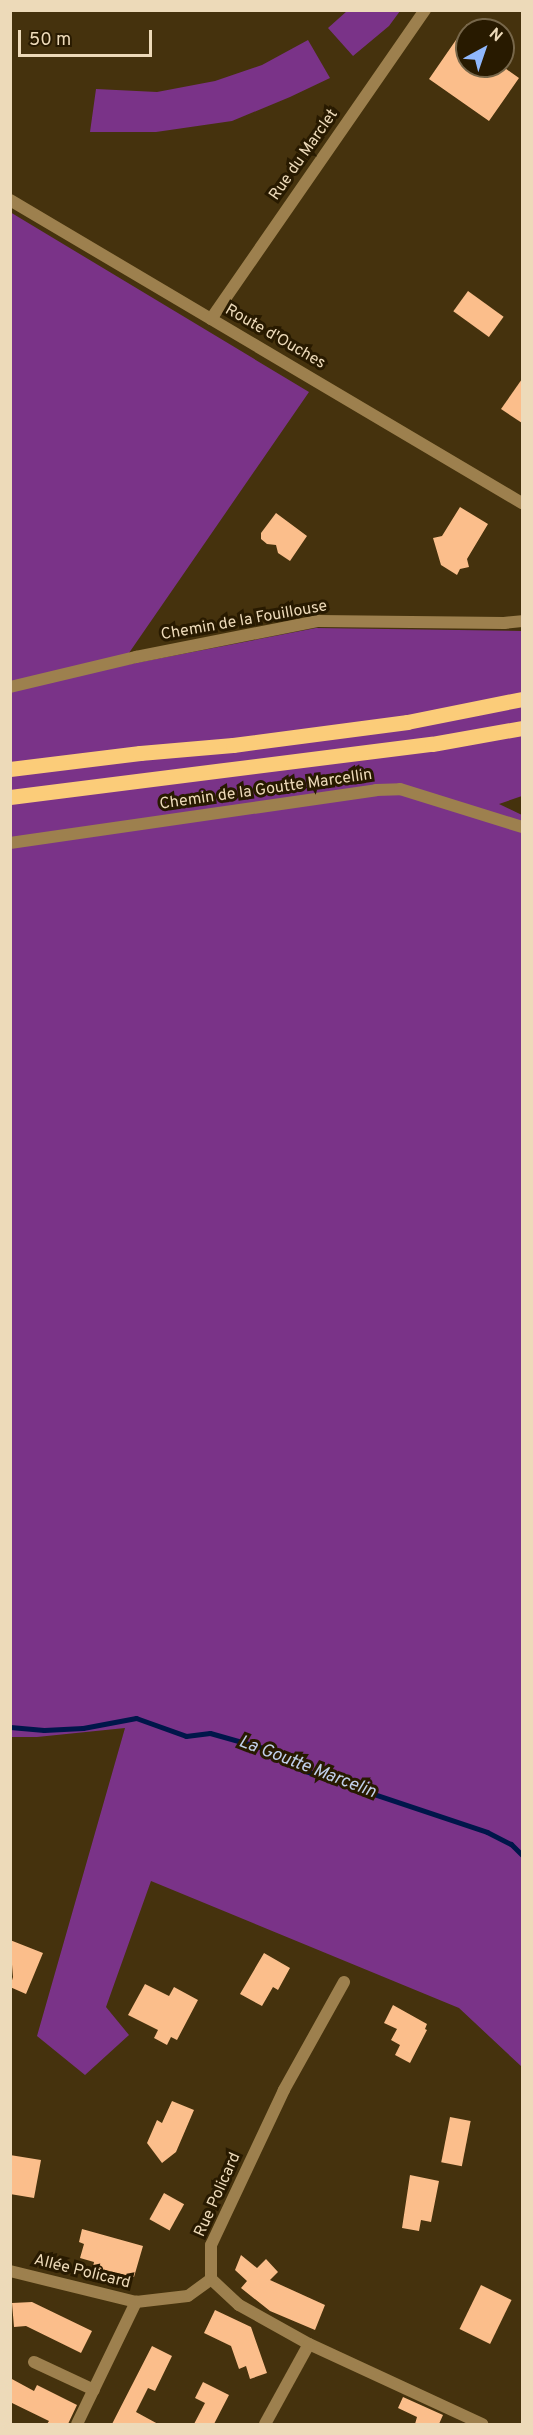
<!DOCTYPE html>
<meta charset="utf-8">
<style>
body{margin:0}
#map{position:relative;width:533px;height:2435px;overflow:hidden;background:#45320d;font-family:Overpass,sans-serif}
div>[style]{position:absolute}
.green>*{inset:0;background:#7a3388}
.stream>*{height:5px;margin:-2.5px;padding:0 2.5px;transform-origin:2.5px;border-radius:2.5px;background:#00164a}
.building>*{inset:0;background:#fbbe8b;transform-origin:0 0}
.minor>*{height:12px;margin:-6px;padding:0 6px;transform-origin:6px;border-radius:6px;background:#9d804e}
.primary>*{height:15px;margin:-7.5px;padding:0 7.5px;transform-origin:7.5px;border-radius:7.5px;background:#fbcc79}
span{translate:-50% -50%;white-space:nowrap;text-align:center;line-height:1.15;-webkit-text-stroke:6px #281a00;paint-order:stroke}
.street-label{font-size:16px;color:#eddab9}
.water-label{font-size:18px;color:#c1d0ea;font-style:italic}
.frame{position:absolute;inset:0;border:12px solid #eddab9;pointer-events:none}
.north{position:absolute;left:455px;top:18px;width:60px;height:60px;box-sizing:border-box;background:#281a00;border:2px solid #77674a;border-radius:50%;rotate:40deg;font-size:16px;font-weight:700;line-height:24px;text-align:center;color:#eddab9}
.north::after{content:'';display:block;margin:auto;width:21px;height:27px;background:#90b8fd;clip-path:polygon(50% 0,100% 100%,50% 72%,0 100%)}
.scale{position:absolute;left:18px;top:30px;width:134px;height:27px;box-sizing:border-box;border:3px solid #eddab9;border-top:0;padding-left:8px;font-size:18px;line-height:21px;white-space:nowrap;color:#eddab9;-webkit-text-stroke:4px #281a00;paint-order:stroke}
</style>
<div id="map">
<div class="green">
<div style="clip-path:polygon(347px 11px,347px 10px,400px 11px,389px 26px,353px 56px,328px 28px)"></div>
<div style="clip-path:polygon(308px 40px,330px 78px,290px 97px,232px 121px,156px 132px,90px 132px,96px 89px,157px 92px,215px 81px,262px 65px)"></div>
<div style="clip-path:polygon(10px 212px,309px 392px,120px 666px,316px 628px,522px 631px,522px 796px,499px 804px,522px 815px,522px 2067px,459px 2008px,151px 1881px,106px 2007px,129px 2035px,85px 2075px,37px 2036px,125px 1728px,37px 1737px,11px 1737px)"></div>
</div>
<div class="stream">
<div style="left:10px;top:1727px;width:34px;rotate:5deg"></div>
<div style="left:44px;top:1730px;width:39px;rotate:-3deg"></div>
<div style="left:83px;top:1728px;width:54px;rotate:-10.7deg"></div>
<div style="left:136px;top:1718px;width:53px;rotate:19.8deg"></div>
<div style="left:186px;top:1736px;width:24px;rotate:-7deg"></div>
<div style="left:210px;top:1733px;width:59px;rotate:15.7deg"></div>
<div style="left:267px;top:1749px;width:41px;rotate:31deg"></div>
<div style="left:302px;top:1770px;width:195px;rotate:18.5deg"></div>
<div style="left:487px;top:1832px;width:27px;rotate:27deg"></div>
<div style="left:511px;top:1844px;width:16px;rotate:45deg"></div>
</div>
<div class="building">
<div style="clip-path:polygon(467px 24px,467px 66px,502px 66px,519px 78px,489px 121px,429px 79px)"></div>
<div style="left:468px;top:291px;width:44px;height:25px;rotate:36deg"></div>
<div style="clip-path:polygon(522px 379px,522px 423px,501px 409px)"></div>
<div style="clip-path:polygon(460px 507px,488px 524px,467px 559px,469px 567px,460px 569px,457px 575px,441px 565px,433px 538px,442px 536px)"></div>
<div style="clip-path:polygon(276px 513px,307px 536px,290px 561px,278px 553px,276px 545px,267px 544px,261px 539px,261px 533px)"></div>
<div style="clip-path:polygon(10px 1940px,43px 1953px,26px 1994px,10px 1987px,13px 1977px)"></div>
<div style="clip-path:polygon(264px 1953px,290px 1968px,278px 1990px,273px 1987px,262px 2006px,240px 1994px)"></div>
<div style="clip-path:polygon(145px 1984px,169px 1996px,174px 1987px,198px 2000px,177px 2040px,171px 2037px,167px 2045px,154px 2038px,158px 2030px,128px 2015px)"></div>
<div style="clip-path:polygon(393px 2005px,427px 2024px,425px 2029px,427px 2030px,410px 2063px,395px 2055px,400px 2045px,391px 2040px,397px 2029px,384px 2023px)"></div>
<div style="clip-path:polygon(172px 2101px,194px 2110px,176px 2152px,162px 2163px,147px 2143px,157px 2120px,162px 2123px)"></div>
<div style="left:450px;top:2117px;width:21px;height:46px;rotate:11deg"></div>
<div style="clip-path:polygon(10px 2155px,41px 2160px,34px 2198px,10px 2194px)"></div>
<div style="clip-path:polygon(410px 2175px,439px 2181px,431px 2222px,421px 2220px,419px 2231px,402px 2228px)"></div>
<div style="left:164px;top:2193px;width:23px;height:30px;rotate:29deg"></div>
<div style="clip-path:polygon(82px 2229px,143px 2246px,134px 2277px,93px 2267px,94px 2262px,80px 2258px,84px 2244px,79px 2242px)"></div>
<div style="clip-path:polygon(241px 2255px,257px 2268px,266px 2259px,278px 2272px,270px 2280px,325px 2305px,315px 2330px,270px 2311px,241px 2288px,247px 2281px,235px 2270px)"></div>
<div style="left:481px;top:2285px;width:34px;height:49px;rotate:26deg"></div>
<div style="clip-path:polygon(32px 2302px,92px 2331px,81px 2353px,26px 2326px,14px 2327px,12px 2303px)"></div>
<div style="clip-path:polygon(215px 2310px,251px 2327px,267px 2373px,250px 2379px,246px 2366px,239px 2369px,231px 2346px,204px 2333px)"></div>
<div style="clip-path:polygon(152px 2346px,172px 2356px,155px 2391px,148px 2388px,136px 2412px,158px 2424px,112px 2424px)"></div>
<div style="clip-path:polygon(10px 2378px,34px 2391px,37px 2385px,77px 2405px,68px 2424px,47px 2424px,49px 2421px,10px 2402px)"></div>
<div style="clip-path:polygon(203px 2382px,229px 2395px,214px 2424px,194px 2424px,205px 2403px,195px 2398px)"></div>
<div style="clip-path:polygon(403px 2397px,443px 2415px,439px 2424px,415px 2424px,417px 2417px,398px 2408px)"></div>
</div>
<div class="minor">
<div style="left:10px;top:200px;width:595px;rotate:30.62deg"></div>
<div style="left:211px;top:319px;width:376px;rotate:-55.3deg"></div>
<div style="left:10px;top:687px;width:130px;rotate:-13.4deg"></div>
<div style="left:136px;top:657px;width:186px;rotate:-11.2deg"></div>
<div style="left:318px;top:621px;width:186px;rotate:0.6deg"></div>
<div style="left:504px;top:623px;width:18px;rotate:-6deg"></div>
<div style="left:10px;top:843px;width:370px;rotate:-8.2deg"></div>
<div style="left:376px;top:790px;width:24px;rotate:-2deg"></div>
<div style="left:400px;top:789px;width:128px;rotate:17.3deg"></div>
<div style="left:344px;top:1982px;width:124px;rotate:119.1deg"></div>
<div style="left:284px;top:2090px;width:171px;rotate:115.2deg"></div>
<div style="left:211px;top:2245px;width:34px;rotate:90deg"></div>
<div style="left:211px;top:2279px;width:38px;rotate:43deg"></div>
<div style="left:239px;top:2305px;width:80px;rotate:29.1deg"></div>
<div style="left:309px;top:2344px;width:191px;rotate:24.8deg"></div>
<div style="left:10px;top:2271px;width:130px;rotate:13.8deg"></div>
<div style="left:136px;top:2302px;width:52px;rotate:-6.6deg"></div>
<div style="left:188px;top:2296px;width:29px;rotate:-36deg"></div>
<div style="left:34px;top:2362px;width:66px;rotate:25deg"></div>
<div style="left:77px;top:2424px;width:136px;rotate:-64.2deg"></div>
<div style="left:265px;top:2424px;width:91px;rotate:-61.2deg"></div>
</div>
<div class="primary">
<div style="left:10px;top:769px;width:131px;rotate:-7deg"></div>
<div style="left:140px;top:753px;width:93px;rotate:-4.9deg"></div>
<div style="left:233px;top:745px;width:176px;rotate:-7.5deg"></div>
<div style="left:407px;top:722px;width:117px;rotate:-11.3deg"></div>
<div style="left:10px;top:797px;width:425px;rotate:-7.2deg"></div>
<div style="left:432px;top:744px;width:91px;rotate:-10.1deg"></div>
</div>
<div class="street-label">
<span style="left:304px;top:155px;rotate:-55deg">Rue du Marclet</span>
<span style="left:275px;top:337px;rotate:30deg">Route d'Ouches</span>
<span style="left:244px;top:621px;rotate:-10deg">Chemin de la Fouillouse</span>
<span style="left:266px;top:790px;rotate:-8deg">Chemin de la Goutte Marcellin</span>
<span style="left:218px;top:2195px;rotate:-66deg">Rue Policard</span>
<span style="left:82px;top:2272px;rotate:14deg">Allée Policard</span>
</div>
<div class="water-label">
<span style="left:307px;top:1768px;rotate:21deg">La Goutte Marcelin</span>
</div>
<div class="frame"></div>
<div class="north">N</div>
<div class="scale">50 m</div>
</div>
